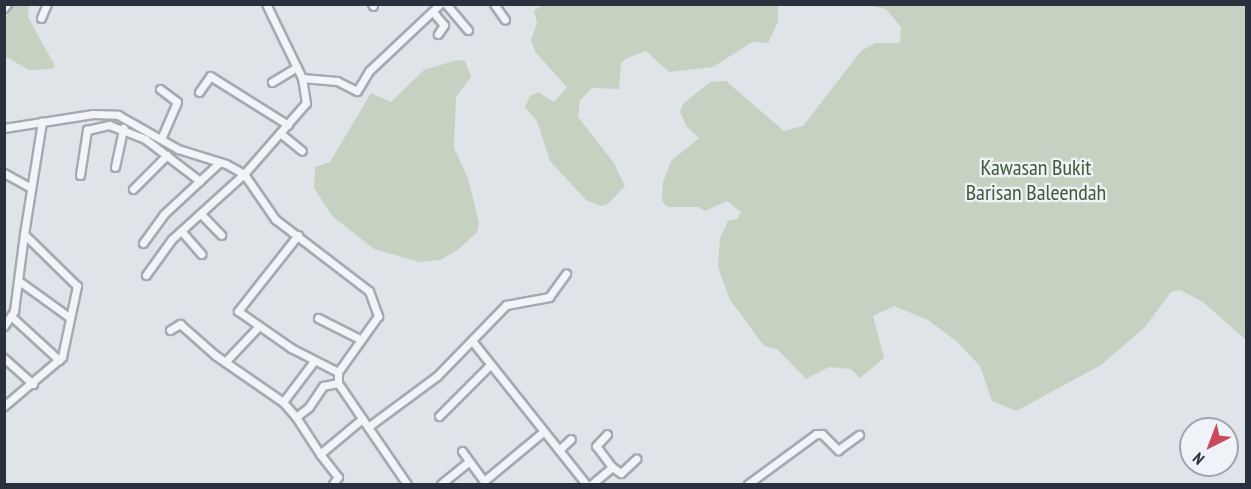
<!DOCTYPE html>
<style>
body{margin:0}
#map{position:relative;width:1251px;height:489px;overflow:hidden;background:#e0e3e8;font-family:"PT Sans Narrow",sans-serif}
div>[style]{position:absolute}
.green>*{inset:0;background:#c5d2c1}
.roads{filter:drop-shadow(2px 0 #a5aab2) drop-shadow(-2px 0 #a5aab2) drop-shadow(0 2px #a5aab2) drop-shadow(0 -2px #a5aab2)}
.minor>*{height:7px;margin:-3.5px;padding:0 3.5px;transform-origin:3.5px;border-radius:3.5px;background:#f2f4f7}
span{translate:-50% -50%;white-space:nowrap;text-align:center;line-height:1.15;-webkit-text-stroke:4.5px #eff2f6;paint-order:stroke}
.park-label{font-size:22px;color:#3e5a37}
.frame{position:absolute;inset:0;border:6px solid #29313f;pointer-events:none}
.north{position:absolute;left:1179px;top:417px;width:60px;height:60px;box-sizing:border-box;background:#eff2f6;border:2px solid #a0a5ad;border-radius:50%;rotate:222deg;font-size:16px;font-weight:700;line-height:24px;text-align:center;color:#29313f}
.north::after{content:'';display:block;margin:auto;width:21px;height:27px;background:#c84a5d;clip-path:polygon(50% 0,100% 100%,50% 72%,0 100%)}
</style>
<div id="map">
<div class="green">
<div style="clip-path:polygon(5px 5px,29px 5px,28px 17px,55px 66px,52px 69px,29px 70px,6px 57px,4px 20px,9px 12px)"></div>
<div style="clip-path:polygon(542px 5px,778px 5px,778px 22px,768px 43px,752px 42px,713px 67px,669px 72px,646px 51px,627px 58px,621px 63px,619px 89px,592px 88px,580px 100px,578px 117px,614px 163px,625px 186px,608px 204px,600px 206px,586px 200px,550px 161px,537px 121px,525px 107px,530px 96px,538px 92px,554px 102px,567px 87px,536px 53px,531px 40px,537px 23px,534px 11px)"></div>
<div style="clip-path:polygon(868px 5px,1246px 5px,1246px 340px,1203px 302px,1180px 290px,1171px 292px,1145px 327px,1101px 365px,1016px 411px,992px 401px,980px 366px,956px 341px,928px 320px,894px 306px,873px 316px,884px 358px,860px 378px,851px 369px,829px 367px,806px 379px,777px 349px,764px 346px,730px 300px,718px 267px,720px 238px,728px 221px,737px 219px,741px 212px,727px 201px,705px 211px,698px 207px,668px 207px,662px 201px,663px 182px,671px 161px,699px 138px,687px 127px,680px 112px,683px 104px,710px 82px,726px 81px,784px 131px,803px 126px,861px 51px,875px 43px,900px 43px,901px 27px,886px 9px)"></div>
<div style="clip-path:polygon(457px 60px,465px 61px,471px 77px,456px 97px,454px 148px,468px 178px,479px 223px,477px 232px,459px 249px,440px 260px,420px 262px,374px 249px,332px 216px,314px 188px,315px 167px,330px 162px,371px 93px,391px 102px,424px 70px)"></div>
</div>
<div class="roads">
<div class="minor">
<div style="left:372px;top:4px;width:2px;rotate:63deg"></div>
<div style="left:446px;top:4px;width:34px;rotate:50deg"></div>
<div style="left:494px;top:4px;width:19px;rotate:55deg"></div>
<div style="left:4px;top:8px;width:5px;rotate:-53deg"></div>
<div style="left:433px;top:12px;width:17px;rotate:50deg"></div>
<div style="left:444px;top:25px;width:11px;rotate:124deg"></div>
<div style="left:41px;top:18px;width:15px;rotate:-67deg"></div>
<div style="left:302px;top:78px;width:35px;rotate:5deg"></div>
<div style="left:337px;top:81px;width:22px;rotate:27deg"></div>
<div style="left:357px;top:91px;width:23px;rotate:-59deg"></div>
<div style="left:369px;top:71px;width:98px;rotate:-43.3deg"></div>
<div style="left:272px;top:82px;width:29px;rotate:-31deg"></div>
<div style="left:160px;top:89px;width:21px;rotate:37deg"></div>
<div style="left:177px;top:102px;width:40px;rotate:113.4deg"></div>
<div style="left:199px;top:92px;width:19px;rotate:-55deg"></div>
<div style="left:210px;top:76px;width:92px;rotate:32.1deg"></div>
<div style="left:4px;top:128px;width:90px;rotate:-8.9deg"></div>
<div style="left:93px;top:114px;width:25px;rotate:2deg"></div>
<div style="left:118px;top:115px;width:69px;rotate:29.5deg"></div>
<div style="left:178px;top:149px;width:50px;rotate:17.4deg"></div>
<div style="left:226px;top:164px;width:21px;rotate:29deg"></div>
<div style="left:244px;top:174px;width:55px;rotate:55.4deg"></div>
<div style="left:275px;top:219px;width:118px;rotate:37.5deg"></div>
<div style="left:369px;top:291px;width:27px;rotate:70deg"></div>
<div style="left:378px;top:316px;width:69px;rotate:125.5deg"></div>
<div style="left:338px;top:372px;width:11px;rotate:90deg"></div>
<div style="left:338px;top:383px;width:122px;rotate:55.7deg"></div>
<div style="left:280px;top:133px;width:28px;rotate:39deg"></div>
<div style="left:115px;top:167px;width:40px;rotate:-78deg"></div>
<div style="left:4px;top:173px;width:31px;rotate:29deg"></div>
<div style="left:80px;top:175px;width:46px;rotate:-81.2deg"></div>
<div style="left:87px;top:130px;width:23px;rotate:-13deg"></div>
<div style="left:109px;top:125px;width:39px;rotate:21deg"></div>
<div style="left:145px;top:139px;width:69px;rotate:37.4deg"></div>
<div style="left:133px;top:189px;width:48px;rotate:-45deg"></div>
<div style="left:201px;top:214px;width:29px;rotate:46deg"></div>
<div style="left:183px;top:233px;width:28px;rotate:49deg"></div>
<div style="left:298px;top:235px;width:97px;rotate:128.3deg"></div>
<div style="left:238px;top:311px;width:65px;rotate:34.9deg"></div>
<div style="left:291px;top:348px;width:53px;rotate:27.1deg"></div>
<div style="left:143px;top:243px;width:36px;rotate:-54deg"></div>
<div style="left:164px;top:214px;width:76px;rotate:-42.9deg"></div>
<div style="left:146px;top:275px;width:44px;rotate:-54.2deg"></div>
<div style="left:172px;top:239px;width:97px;rotate:-42.1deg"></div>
<div style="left:244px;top:174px;width:94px;rotate:-48.9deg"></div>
<div style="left:306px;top:103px;width:25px;rotate:-99deg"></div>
<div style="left:302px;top:78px;width:82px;rotate:-115.9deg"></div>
<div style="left:19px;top:281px;width:62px;rotate:35.8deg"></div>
<div style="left:12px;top:317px;width:64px;rotate:42.5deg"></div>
<div style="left:318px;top:318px;width:47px;rotate:26.6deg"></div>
<div style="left:4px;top:326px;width:18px;rotate:-56deg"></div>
<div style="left:14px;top:311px;width:78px;rotate:-82.6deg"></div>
<div style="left:170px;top:330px;width:12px;rotate:-31deg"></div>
<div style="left:180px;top:324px;width:47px;rotate:41.5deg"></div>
<div style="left:215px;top:355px;width:83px;rotate:34.7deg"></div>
<div style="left:283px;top:402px;width:51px;rotate:-52.9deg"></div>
<div style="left:473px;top:342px;width:181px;rotate:51.5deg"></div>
<div style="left:4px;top:358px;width:39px;rotate:42deg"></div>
<div style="left:225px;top:362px;width:48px;rotate:-46.7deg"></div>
<div style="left:338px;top:383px;width:15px;rotate:169deg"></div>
<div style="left:323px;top:386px;width:25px;rotate:124deg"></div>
<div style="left:309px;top:407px;width:16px;rotate:142deg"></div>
<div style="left:296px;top:417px;width:44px;rotate:57deg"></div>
<div style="left:320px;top:454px;width:55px;rotate:-39.8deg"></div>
<div style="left:283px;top:402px;width:20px;rotate:49deg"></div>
<div style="left:4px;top:406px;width:76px;rotate:-40.2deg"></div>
<div style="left:62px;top:357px;width:73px;rotate:-78.1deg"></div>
<div style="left:77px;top:286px;width:74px;rotate:-135.5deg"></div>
<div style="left:24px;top:234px;width:114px;rotate:-80.9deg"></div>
<div style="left:439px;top:416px;width:72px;rotate:-45deg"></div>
<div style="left:368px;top:427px;width:86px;rotate:-36.5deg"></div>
<div style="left:437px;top:376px;width:99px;rotate:-45.8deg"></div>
<div style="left:506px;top:305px;width:44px;rotate:-10.5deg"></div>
<div style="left:549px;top:297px;width:29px;rotate:-54deg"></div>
<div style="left:559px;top:450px;width:16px;rotate:-43deg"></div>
<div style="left:462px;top:451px;width:37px;rotate:54deg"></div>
<div style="left:484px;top:481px;width:77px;rotate:-39.7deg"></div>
<div style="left:320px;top:454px;width:29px;rotate:52deg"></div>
<div style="left:338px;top:477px;width:9px;rotate:126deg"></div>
<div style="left:612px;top:467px;width:11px;rotate:34deg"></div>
<div style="left:621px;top:473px;width:21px;rotate:-43deg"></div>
<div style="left:441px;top:484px;width:33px;rotate:-39deg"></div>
<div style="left:592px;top:484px;width:26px;rotate:-40deg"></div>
<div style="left:612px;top:467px;width:26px;rotate:-127deg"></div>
<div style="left:596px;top:446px;width:16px;rotate:-47deg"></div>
<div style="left:748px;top:484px;width:84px;rotate:-36.3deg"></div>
<div style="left:816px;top:434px;width:6px"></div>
<div style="left:822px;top:434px;width:23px;rotate:45deg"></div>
<div style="left:838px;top:450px;width:26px;rotate:-36deg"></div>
</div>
</div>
<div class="park-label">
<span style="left:1036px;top:180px">Kawasan Bukit<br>Barisan Baleendah</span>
</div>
<div class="frame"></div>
<div class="north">N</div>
</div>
